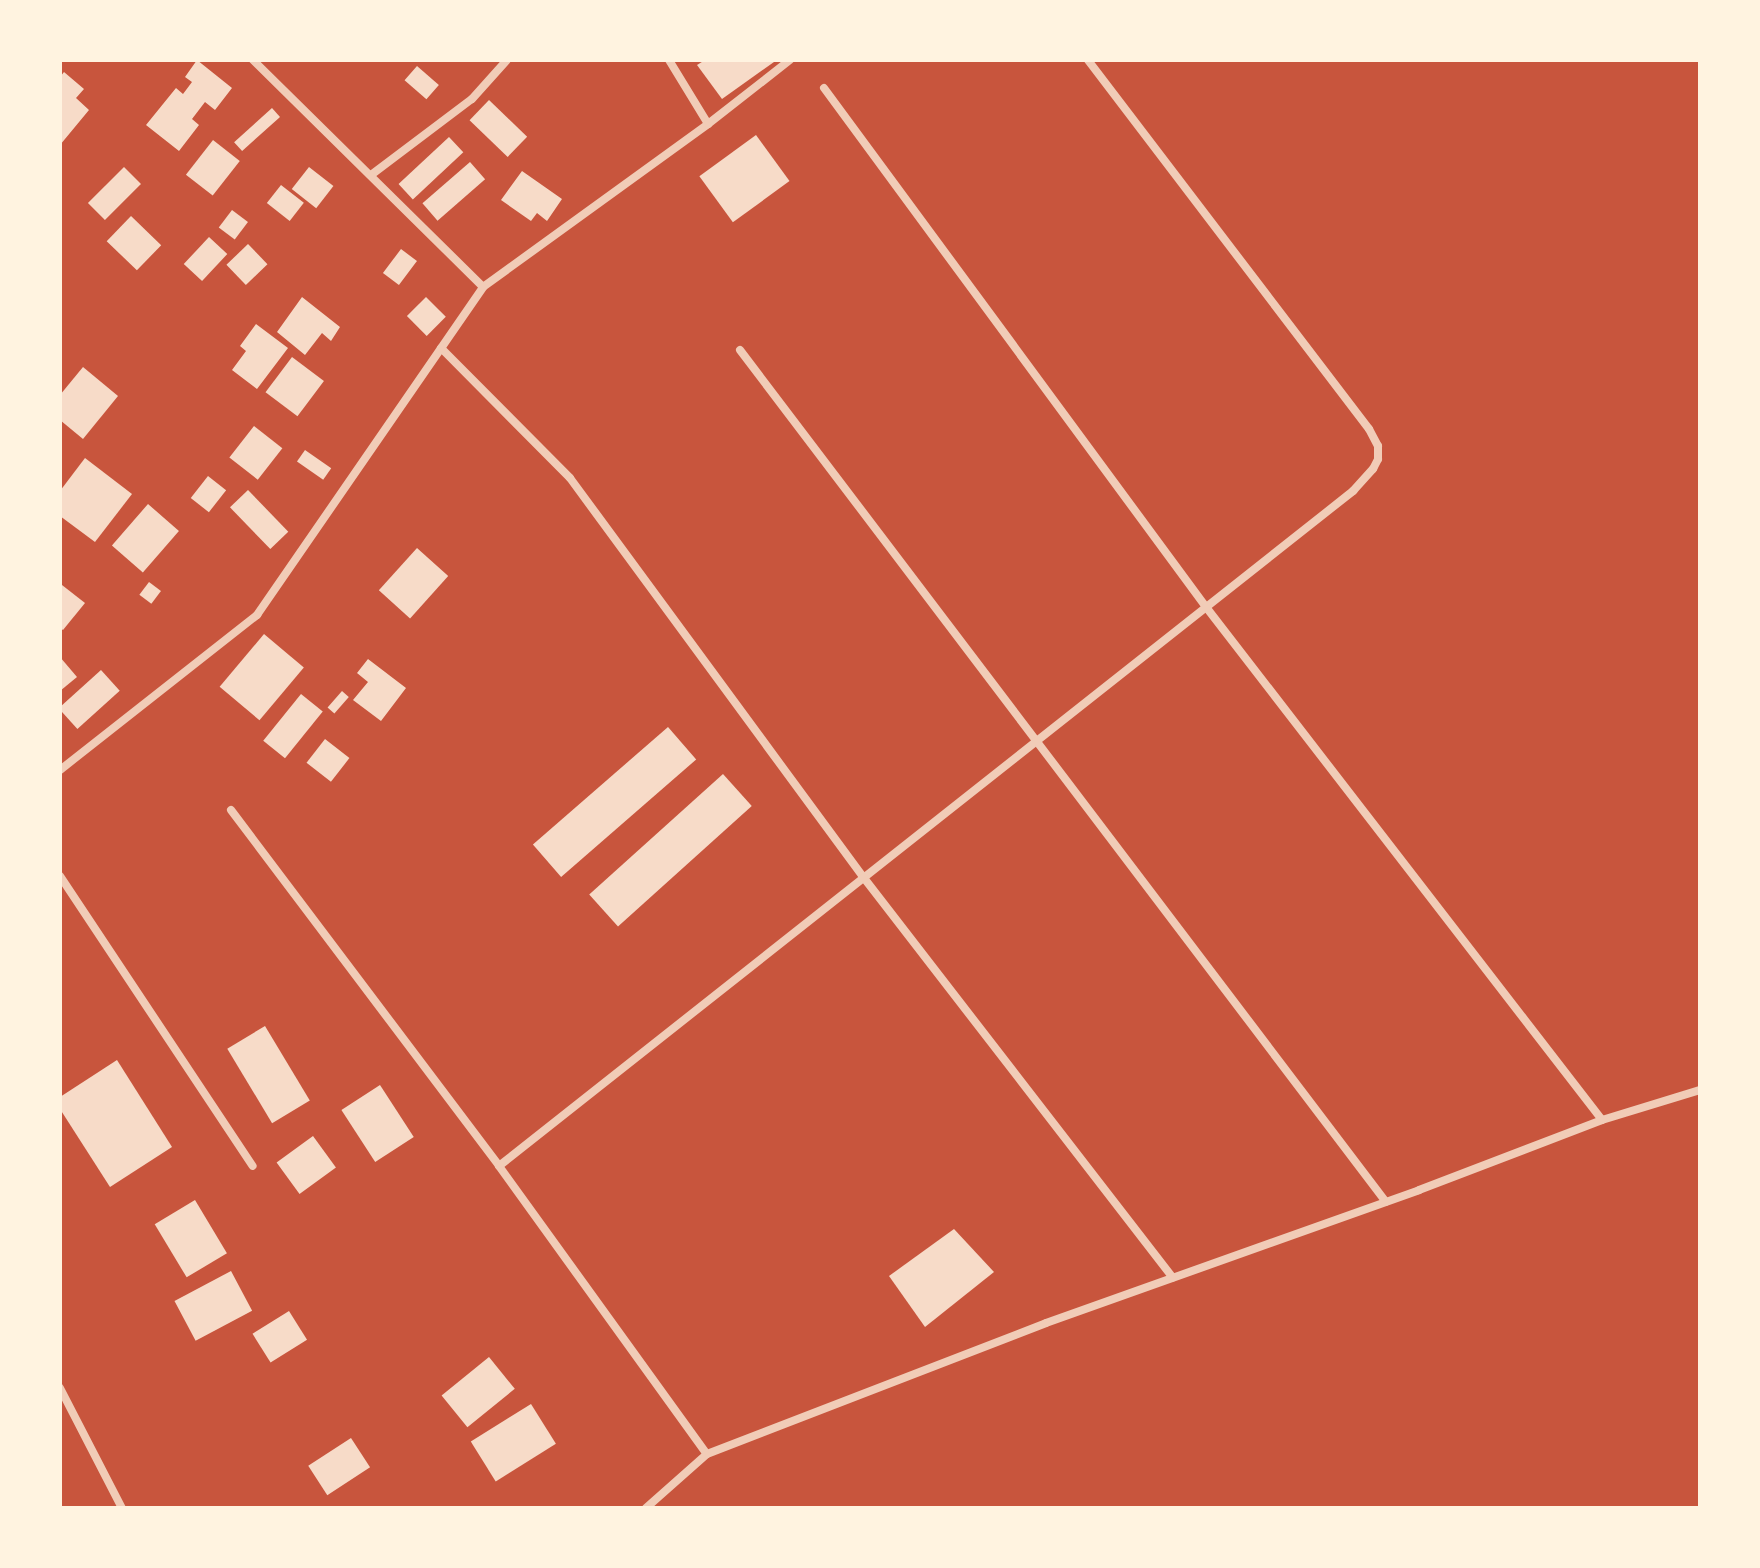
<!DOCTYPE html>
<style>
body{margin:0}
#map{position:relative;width:1760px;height:1568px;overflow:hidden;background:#c8553d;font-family:Roboto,sans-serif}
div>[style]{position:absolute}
.building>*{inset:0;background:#f7dbc8;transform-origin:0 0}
.minor>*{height:8px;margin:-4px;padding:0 4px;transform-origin:4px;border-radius:4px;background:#f1ccb7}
span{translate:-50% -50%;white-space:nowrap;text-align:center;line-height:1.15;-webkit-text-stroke:6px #fff3e0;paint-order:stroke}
.frame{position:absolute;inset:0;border:62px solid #fff3e0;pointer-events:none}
</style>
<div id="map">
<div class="building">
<div style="clip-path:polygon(197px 60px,232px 88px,215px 110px,205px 102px,192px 119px,199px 125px,179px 151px,146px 125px,176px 88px,183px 94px,192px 82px,185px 77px)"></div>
<div style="clip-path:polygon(705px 60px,773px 60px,774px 62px,722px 99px,697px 65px)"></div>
<div style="left:417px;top:66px;width:29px;height:19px;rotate:41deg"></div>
<div style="clip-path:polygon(64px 72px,84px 89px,76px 98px,89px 110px,60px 145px,60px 77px)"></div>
<div style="left:489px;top:100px;width:53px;height:28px;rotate:44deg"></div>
<div style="left:272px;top:108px;width:12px;height:51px;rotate:48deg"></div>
<div style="left:756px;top:135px;width:57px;height:70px;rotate:54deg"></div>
<div style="left:449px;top:137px;width:21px;height:69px;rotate:47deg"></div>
<div style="left:213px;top:140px;width:34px;height:44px;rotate:38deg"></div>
<div style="left:470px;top:162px;width:23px;height:63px;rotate:49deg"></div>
<div style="left:124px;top:167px;width:24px;height:51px;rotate:45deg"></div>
<div style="left:309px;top:167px;width:31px;height:28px;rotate:38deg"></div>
<div style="clip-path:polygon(522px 171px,562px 199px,547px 221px,537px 213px,531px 221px,501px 200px)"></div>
<div style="left:281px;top:185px;width:29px;height:23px;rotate:38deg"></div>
<div style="left:232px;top:210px;width:20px;height:22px;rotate:37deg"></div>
<div style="left:131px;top:216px;width:42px;height:35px;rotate:44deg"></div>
<div style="left:209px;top:237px;width:25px;height:37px;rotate:43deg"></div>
<div style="left:248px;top:244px;width:28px;height:30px;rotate:46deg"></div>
<div style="left:401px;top:249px;width:20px;height:30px;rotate:37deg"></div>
<div style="clip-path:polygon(302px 297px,340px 327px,331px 341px,322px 333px,305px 355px,277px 332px)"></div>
<div style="left:426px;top:297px;width:28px;height:27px;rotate:45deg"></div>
<div style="clip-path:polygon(256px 324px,288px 348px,257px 389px,232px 370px,246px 351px,240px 346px)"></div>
<div style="left:292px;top:357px;width:40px;height:44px;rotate:37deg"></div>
<div style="clip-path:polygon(83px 367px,118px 396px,83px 439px,60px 420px,60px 395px)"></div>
<div style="left:254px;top:426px;width:36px;height:40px;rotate:38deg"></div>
<div style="left:305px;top:450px;width:32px;height:14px;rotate:35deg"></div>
<div style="clip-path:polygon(85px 458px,132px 494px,95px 542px,60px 516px,60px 491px)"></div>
<div style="left:208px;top:476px;width:23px;height:28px;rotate:38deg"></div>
<div style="left:248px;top:490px;width:58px;height:25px;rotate:46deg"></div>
<div style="left:148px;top:504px;width:41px;height:55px;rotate:41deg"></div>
<div style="left:417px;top:548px;width:42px;height:57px;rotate:42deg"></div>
<div style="left:149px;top:582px;width:15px;height:16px;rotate:37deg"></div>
<div style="clip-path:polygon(62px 585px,85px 603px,63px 630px,60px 628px)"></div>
<div style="left:264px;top:634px;width:52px;height:69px;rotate:40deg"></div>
<div style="clip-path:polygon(60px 657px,77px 677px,60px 691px)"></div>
<div style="clip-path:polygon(368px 659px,406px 688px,381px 721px,353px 700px,368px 682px,357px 673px)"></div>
<div style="left:101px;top:670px;width:28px;height:57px;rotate:48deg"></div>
<div style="left:342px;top:691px;width:9px;height:22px;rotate:41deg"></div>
<div style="left:301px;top:694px;width:28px;height:60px;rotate:39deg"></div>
<div style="left:668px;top:727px;width:43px;height:179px;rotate:49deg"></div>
<div style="left:325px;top:739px;width:31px;height:30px;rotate:38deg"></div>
<div style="left:723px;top:774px;width:43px;height:180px;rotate:48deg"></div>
<div style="left:265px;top:1026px;width:87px;height:44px;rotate:59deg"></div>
<div style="clip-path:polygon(117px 1060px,172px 1147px,110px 1187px,60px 1109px,60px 1097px)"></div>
<div style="left:380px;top:1085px;width:62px;height:46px;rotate:57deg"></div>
<div style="left:313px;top:1136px;width:39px;height:45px;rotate:54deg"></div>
<div style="left:195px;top:1200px;width:62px;height:47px;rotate:59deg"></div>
<div style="clip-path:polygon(954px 1229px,994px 1272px,925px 1327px,889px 1276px)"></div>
<div style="left:231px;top:1271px;width:45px;height:64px;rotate:62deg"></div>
<div style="left:289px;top:1311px;width:34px;height:43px;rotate:58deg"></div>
<div style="left:489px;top:1357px;width:41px;height:61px;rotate:51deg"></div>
<div style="left:531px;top:1404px;width:47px;height:71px;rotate:58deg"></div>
<div style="left:351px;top:1438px;width:35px;height:51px;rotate:57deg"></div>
</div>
<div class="minor">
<div style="left:253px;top:60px;width:323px;rotate:44.6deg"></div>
<div style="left:669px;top:60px;width:75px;rotate:58.6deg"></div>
<div style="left:824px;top:88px;width:644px;rotate:53.65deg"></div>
<div style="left:1206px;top:607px;width:648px;rotate:52.33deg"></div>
<div style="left:371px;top:175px;width:126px;rotate:-37deg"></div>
<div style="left:472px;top:99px;width:52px;rotate:-48.1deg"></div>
<div style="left:441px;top:348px;width:183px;rotate:45.2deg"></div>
<div style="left:570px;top:478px;width:496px;rotate:53.7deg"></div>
<div style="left:864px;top:878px;width:505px;rotate:52.31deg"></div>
<div style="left:740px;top:350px;width:1069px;rotate:52.83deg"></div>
<div style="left:60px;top:770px;width:251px;rotate:-38.2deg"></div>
<div style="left:257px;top:615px;width:398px;rotate:-55.4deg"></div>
<div style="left:483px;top:287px;width:278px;rotate:-35.9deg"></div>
<div style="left:708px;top:124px;width:104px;rotate:-38deg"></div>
<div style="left:231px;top:810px;width:446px;rotate:53deg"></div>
<div style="left:499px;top:1166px;width:355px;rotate:54.2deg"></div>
<div style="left:60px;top:876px;width:348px;rotate:56.4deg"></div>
<div style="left:499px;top:1166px;width:1089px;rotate:-38.32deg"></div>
<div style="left:1353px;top:491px;width:30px;rotate:-48deg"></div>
<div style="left:1373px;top:469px;width:11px;rotate:-63deg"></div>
<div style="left:1378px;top:459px;width:13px;rotate:-90deg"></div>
<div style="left:1378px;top:446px;width:19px;rotate:-118deg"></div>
<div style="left:1369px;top:429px;width:464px;rotate:-127.3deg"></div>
<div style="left:60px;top:1388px;width:135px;rotate:62.7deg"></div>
<div style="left:646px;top:1508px;width:81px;rotate:-41.5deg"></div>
<div style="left:707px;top:1454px;width:363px;rotate:-21.1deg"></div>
<div style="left:1046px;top:1323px;width:396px;rotate:-19.6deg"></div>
<div style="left:1419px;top:1190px;width:196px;rotate:-20.9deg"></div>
<div style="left:1602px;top:1120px;width:102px;rotate:-17deg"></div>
</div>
<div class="frame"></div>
</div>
